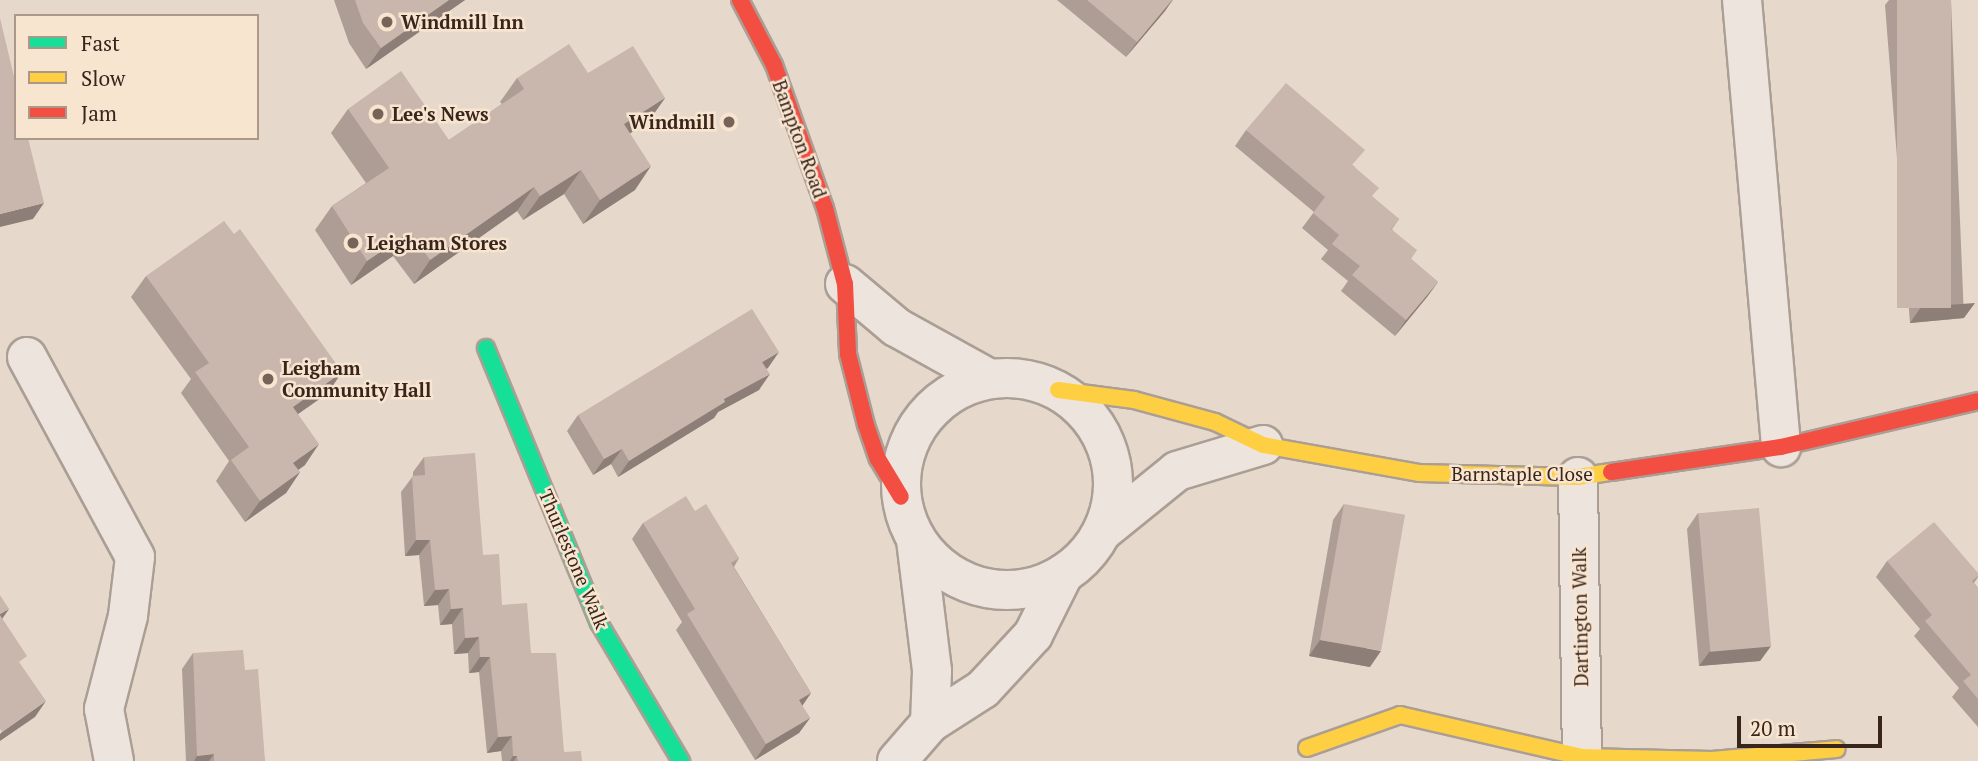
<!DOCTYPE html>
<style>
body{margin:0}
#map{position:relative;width:1978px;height:761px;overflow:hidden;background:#e6d9cb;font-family:"PT Serif",serif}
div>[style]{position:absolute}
.roads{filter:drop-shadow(2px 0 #ab9e95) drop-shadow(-2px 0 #ab9e95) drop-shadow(0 2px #ab9e95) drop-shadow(0 -2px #ab9e95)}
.street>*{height:38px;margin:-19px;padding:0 19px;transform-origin:19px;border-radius:19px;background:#ede5dd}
.street>.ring{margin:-19px;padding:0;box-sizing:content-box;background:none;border:38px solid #ede5dd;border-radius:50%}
.fast>*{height:16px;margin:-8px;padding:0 8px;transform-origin:8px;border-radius:8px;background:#16e098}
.slow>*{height:16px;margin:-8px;padding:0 8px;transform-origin:8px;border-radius:8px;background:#ffcf43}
.jam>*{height:16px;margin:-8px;padding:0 8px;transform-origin:8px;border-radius:8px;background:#f24e42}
.wall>*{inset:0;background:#ad9d94}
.shaded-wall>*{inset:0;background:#8d7f78}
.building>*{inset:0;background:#c9b6ac;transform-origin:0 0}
.dots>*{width:19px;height:19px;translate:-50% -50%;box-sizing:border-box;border:4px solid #f8e5d0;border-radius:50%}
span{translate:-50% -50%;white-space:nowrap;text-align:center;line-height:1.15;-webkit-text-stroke:5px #f8e5d0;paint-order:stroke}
.poi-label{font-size:19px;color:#39251c;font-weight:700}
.left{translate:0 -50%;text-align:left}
.right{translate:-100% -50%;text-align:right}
.street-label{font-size:19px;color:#39251c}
.legend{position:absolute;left:14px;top:14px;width:245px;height:126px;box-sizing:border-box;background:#f8e5d0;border:2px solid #ac9888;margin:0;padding:9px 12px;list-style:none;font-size:21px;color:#39251c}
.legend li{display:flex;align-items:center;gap:14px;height:35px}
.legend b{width:35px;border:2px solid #ac9888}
.scale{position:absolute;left:1737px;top:716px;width:145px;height:32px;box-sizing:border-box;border:4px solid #39251c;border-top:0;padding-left:9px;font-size:21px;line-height:24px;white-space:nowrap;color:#39251c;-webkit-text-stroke:5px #f8e5d0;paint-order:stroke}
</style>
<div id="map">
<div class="roads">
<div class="street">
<div style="left:1742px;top:0;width:449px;rotate:85deg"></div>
<div style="left:845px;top:284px;width:67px;rotate:40.1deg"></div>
<div style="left:896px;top:327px;width:107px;rotate:29deg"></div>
<div style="left:27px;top:357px;width:227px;rotate:61.6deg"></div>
<div style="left:135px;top:557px;width:59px;rotate:96.8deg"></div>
<div style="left:128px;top:616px;width:96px;rotate:104.5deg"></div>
<div style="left:104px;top:709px;width:53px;rotate:79.1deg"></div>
<div class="ring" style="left:901px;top:378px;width:174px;height:174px"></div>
<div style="left:1578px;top:477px;width:280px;rotate:89.2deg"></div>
<div style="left:1103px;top:531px;width:95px;rotate:-39deg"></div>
<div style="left:1177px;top:471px;width:90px;rotate:-16.8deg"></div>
<div style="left:916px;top:540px;width:132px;rotate:83deg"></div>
<div style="left:932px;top:671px;width:52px;rotate:92.2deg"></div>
<div style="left:897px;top:761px;width:50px;rotate:-49deg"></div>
<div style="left:930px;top:723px;width:63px;rotate:-32.7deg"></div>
<div style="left:983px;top:689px;width:74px;rotate:-47.2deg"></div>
<div style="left:1033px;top:635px;width:69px;rotate:-63.4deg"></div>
</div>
<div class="fast">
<div style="left:486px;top:348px;width:297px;rotate:67.7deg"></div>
<div style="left:599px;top:623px;width:161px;rotate:59.3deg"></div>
</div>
<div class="slow">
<div style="left:1058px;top:390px;width:77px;rotate:7.5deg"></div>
<div style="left:1134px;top:400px;width:84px;rotate:15.2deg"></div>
<div style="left:1215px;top:422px;width:53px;rotate:25.6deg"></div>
<div style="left:1263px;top:445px;width:158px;rotate:10.2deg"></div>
<div style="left:1419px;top:473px;width:159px;rotate:1.4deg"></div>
<div style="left:1578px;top:477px;width:33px;rotate:-9deg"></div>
<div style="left:1307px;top:748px;width:99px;rotate:-19.5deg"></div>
<div style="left:1400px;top:715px;width:187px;rotate:13deg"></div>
<div style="left:1582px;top:757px;width:130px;rotate:1.3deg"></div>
<div style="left:1712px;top:760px;width:125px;rotate:-5deg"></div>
</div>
<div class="jam">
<div style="left:740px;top:0;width:73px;rotate:62.4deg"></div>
<div style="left:774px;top:65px;width:152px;rotate:70.4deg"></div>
<div style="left:825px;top:208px;width:79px;rotate:75.3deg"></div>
<div style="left:845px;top:284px;width:70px;rotate:87.5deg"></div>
<div style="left:848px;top:354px;width:73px;rotate:75.8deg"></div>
<div style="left:866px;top:425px;width:36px;rotate:71deg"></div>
<div style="left:878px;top:459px;width:44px;rotate:58.8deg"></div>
<div style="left:1611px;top:472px;width:172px;rotate:-8.4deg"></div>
<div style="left:1781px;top:447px;width:202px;rotate:-13.1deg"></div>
</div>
</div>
<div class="wall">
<div style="clip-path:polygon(334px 0,465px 0,366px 69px,349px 43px)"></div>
<div style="clip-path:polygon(1057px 0,1173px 0,1165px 11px,1126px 57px)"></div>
<div style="clip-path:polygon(1889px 0,1951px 0,1964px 318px,1910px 323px,1885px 5px)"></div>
<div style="clip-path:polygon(588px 73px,665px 98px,648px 122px,630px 133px,635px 190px,583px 224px,564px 194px,523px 220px,517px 211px,414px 284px,393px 256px,351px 285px,315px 230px,332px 206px,366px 183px,331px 133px,348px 109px,449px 140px,502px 104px,500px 102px,517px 78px)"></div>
<div style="clip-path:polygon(1246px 130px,1354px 166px,1372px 197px,1399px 219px,1392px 229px,1411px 259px,1438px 282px,1427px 297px,1395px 336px,1341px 291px,1348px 281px,1321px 259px,1328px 250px,1302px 228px,1314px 212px,1235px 146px)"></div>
<div style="clip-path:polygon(146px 276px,328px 393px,298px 414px,305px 465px,298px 470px,300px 472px,286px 493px,245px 522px,216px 481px,229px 461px,181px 393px,191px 379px,131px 297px)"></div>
<div style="clip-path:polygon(768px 368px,766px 369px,759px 390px,718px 412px,714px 418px,618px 477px,611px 464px,593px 475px,567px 431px,578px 415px)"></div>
<div style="clip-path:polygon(424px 457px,483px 555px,502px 605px,531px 653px,564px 752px,582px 761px,502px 761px,501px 751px,487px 753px,479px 672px,469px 673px,468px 653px,454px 654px,452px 624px,440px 625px,438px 605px,424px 606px,419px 555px,405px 556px,401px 492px,413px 476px,413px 472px)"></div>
<div style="clip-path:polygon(1344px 504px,1370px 667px,1309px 656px,1333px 520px)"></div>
<div style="clip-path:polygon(695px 511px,739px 558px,734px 567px,811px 693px,802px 706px,810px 718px,799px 733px,755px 760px,676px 630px,682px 622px,632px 539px,643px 523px)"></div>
<div style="clip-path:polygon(1698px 513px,1771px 646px,1760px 661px,1699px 666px,1687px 529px)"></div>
<div style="clip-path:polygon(1887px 561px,1978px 573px,1978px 577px,1974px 583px,1978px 588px,1978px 727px,1952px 697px,1959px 688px,1914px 636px,1920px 629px,1876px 577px)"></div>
<div style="clip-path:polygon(193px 653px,245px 670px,265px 761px,186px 761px,182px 669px)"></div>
</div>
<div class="shaded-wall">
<div style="clip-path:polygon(449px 0,465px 0,366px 69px,381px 48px)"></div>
<div style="clip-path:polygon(1172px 0,1165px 11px,1126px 57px,1137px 42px)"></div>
<div style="clip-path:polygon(665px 98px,648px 122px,607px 148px,624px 124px)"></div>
<div style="clip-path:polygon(651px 166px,635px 190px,583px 224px,600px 200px)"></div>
<div style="clip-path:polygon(581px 170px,564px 194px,523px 220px,540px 196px)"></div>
<div style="clip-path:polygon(534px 187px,517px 211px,414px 284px,430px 260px)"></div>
<div style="clip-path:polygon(44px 203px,33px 219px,0 227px,0 214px)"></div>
<div style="clip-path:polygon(410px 232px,393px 256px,351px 285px,367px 261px)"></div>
<div style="clip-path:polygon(1438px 282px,1427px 297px,1395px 336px,1406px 320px)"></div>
<div style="clip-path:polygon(1975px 303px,1964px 318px,1910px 323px,1921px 307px)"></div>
<div style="clip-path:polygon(779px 352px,768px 368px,751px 378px,762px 362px)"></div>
<div style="clip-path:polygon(342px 372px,328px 393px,278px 428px,293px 407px)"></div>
<div style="clip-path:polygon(770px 374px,759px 390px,718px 412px,714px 418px,618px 477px,629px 461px,724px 399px)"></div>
<div style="clip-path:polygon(319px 444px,305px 465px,279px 484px,293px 463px)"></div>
<div style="clip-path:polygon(622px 449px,611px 464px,593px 475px,604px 459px)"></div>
<div style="clip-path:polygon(300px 472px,286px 493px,245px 522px,260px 501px)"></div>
<div style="clip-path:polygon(416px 540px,430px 540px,419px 555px,405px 556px)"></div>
<div style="clip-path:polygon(449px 589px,438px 605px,424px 606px,435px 590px)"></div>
<div style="clip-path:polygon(463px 608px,452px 624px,440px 625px,451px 609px)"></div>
<div style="clip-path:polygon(9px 609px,0 622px,0 614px)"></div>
<div style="clip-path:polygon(479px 637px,468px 653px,454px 654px,465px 638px)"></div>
<div style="clip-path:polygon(1320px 640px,1381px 651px,1370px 667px,1309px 656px)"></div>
<div style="clip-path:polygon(1771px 646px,1760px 661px,1699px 666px,1710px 651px)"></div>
<div style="clip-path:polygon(480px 657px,490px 657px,479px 672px,469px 673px)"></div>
<div style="clip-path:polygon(811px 693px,800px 709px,799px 700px)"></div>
<div style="clip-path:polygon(46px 701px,35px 717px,0 741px,0 734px,2px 732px)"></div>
<div style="clip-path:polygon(810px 718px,799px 733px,755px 760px,766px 744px)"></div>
<div style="clip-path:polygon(512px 736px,501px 751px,487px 753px,498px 737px)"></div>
<div style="clip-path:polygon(214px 754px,209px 761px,194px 761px,197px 756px)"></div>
<div style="clip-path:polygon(513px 756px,517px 756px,514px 761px,510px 761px)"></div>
</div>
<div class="building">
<div style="clip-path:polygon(355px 0,449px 0,381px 48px,363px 23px)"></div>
<div style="clip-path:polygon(1087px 0,1172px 0,1137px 42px)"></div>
<div style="left:1897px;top:0;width:54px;height:308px"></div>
<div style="clip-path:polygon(0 18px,16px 85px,16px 138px,28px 138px,44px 203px,0 214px)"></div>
<div style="clip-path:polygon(569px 44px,588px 73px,633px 46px,665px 98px,624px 124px,651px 166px,600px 200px,581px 170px,540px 196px,534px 187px,430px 260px,410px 232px,367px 261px,332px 206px,389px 168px,348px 109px,401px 71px,449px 140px,524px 89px,517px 78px)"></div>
<div style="clip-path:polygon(1286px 83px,1365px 150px,1352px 165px,1379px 188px,1372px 196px,1399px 219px,1391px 229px,1417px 250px,1411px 259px,1438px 282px,1406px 320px,1352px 275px,1360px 266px,1332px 244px,1339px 235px,1313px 213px,1325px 197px,1246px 130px)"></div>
<div style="clip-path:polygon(224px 221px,234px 234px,240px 229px,342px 372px,293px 407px,319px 444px,293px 463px,300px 472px,260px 501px,231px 460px,249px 447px,195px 372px,209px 363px,146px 276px)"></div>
<div style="clip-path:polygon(752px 309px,779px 352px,762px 362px,770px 374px,724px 399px,725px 402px,629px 461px,622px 449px,604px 459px,578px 415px)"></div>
<div style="clip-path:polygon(475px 453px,483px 555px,499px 554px,502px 605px,527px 603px,531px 653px,556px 653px,564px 752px,581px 751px,582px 761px,518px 761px,517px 756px,513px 756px,512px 736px,498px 737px,490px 657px,480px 657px,479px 637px,465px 638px,463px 608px,451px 609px,449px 589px,435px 590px,430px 540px,416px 540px,412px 476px,425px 475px,424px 457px)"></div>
<div style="clip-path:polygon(686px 496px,695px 511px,706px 504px,739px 558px,731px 563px,811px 693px,799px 700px,810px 718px,766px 744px,687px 614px,695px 609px,643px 523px)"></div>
<div style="left:1344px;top:504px;width:62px;height:138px;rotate:10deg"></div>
<div style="left:1759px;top:508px;width:139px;height:61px;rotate:85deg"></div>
<div style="clip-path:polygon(1934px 522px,1978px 573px,1978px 576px,1972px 581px,1978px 588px,1978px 699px,1963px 681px,1971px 675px,1925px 621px,1932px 615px,1887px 561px)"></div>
<div style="clip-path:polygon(0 595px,9px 609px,0 614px)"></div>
<div style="clip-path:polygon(0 615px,27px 656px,19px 662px,46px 701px,2px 732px,0 729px)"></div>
<div style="clip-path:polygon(243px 650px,245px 670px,258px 669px,265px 761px,214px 761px,214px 754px,197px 756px,193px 653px)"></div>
</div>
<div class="dots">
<div style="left:387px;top:22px;background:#766459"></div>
<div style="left:378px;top:114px;background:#766459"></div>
<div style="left:729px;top:122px;background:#766459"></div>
<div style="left:353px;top:243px;background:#766459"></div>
<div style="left:268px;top:379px;background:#766459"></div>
</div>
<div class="poi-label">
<span class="left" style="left:401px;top:22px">Windmill Inn</span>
<span class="left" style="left:392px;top:114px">Lee's News</span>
<span class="right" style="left:715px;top:122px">Windmill</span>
<span class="left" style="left:367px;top:243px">Leigham Stores</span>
<span class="left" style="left:282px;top:379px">Leigham<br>Community Hall</span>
</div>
<div class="street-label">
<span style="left:800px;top:139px;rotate:70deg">Bampton Road</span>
<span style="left:1522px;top:474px">Barnstaple Close</span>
<span style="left:574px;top:559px;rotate:67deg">Thurlestone Walk</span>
<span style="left:1580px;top:617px;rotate:-91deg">Dartington Walk</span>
</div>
<ul class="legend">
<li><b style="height:9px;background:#16e098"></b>Fast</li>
<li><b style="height:9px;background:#ffcf43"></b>Slow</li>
<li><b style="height:9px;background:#f24e42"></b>Jam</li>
</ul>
<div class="scale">20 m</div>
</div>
